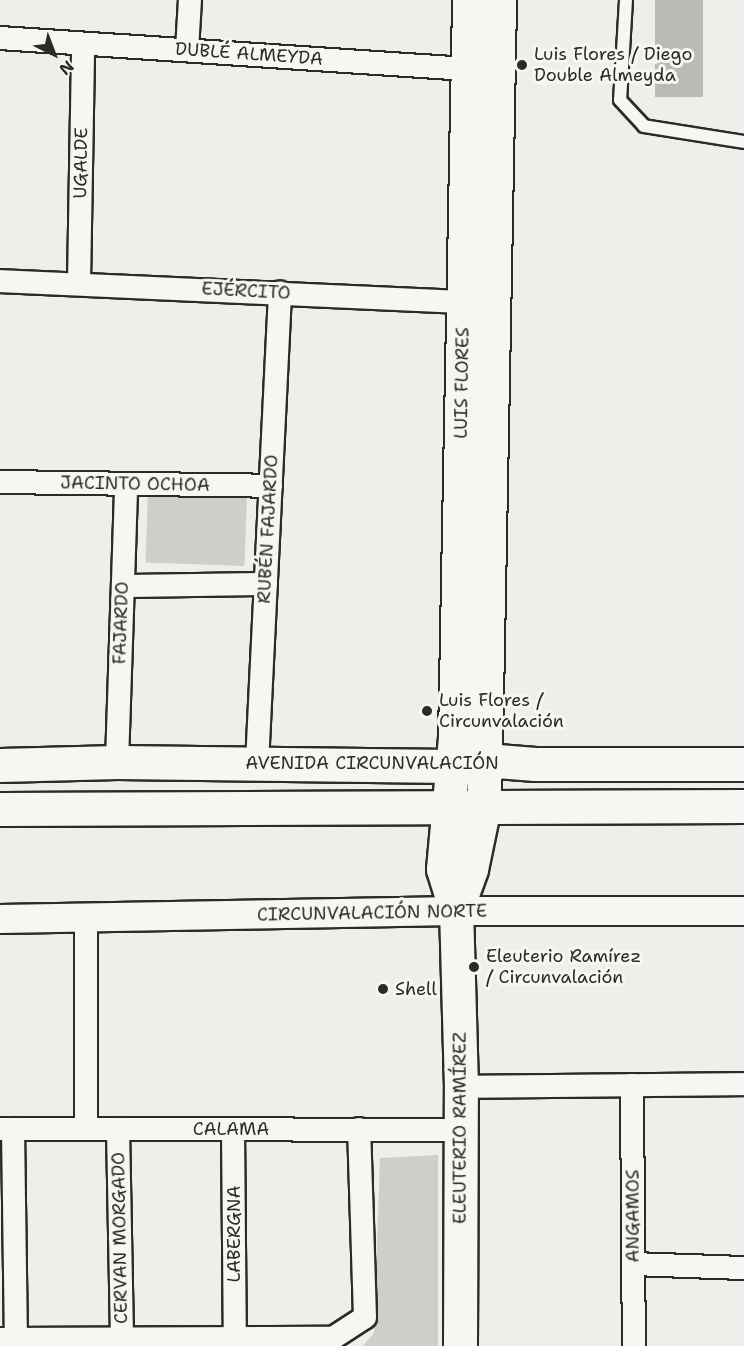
<!DOCTYPE html>
<meta charset="utf-8">
<style>
body{margin:0}
#map{position:relative;width:744px;height:1346px;overflow:hidden;background:#eeeeea;font-family:"Shantell Sans",sans-serif}
div>[style]{position:absolute}
.green>*{inset:0;background:#cececa;transform-origin:0 0}
.building>*{inset:0;background:#babab7;transform-origin:0 0}
.roads{filter:drop-shadow(2px 0 #2b2b2b) drop-shadow(-2px 0 #2b2b2b) drop-shadow(0 2px #2b2b2b) drop-shadow(0 -2px #2b2b2b)}
.service>*{height:12px;margin:-6px;padding:0 6px;transform-origin:6px;border-radius:6px;background:#f6f6f2}
.minor>*{height:22px;margin:-11px;padding:0 11px;transform-origin:11px;border-radius:11px;background:#f6f6f2}
.tertiary>*{height:28px;margin:-14px;padding:0 14px;transform-origin:14px;border-radius:14px;background:#f6f6f2}
.secondary>*{height:33px;margin:-16.5px;padding:0 16.5px;transform-origin:16.5px;border-radius:16.5px;background:#f6f6f2}
.primary>*{height:33px;margin:-16.5px;padding:0 16.5px;transform-origin:16.5px;border-radius:16.5px;background:#f6f6f2}
.dots>*{width:16px;height:16px;translate:-50% -50%;box-sizing:border-box;border:3px solid #f6f6f2;border-radius:50%}
span{translate:-50% -50%;white-space:nowrap;text-align:center;line-height:1.15;-webkit-text-stroke:6px #f6f6f2;paint-order:stroke}
.street-label{font-size:18px;color:#2b2b2b}
.poi-label{font-size:18px;color:#2b2b2b}
.left{translate:0 -50%;text-align:left}
.north{position:absolute;left:24px;top:24px;width:60px;height:60px;-webkit-text-stroke:4px #f6f6f2;paint-order:stroke;rotate:138deg;font-size:16px;font-weight:700;line-height:24px;text-align:center;color:#2b2b2b}
.north::after{content:'';display:block;margin:auto;width:21px;height:27px;background:#2b2b2b;clip-path:polygon(50% 0,100% 100%,50% 72%,0 100%)}
</style>
<div id="map">
<div class="green">
<div style="left:247px;top:494px;width:72px;height:99px;rotate:92deg"></div>
<div style="clip-path:polygon(438px 1155px,438px 1346px,363px 1346px,374px 1333px,380px 1158px)"></div>
</div>
<div class="building">
<div style="left:655px;top:0;width:48px;height:97px"></div>
</div>
<div class="roads">
<div class="service">
<div style="left:626px;top:0;width:100px;rotate:93.4deg"></div>
<div style="left:620px;top:100px;width:35px;rotate:47deg"></div>
<div style="left:644px;top:126px;width:101px;rotate:9.1deg"></div>
</div>
<div class="minor">
<div style="left:0;top:38px;width:481px;rotate:3.8deg"></div>
<div style="left:187px;top:50px;width:50px;rotate:-86.6deg"></div>
<div style="left:0;top:281px;width:479px;rotate:2.6deg"></div>
<div style="left:79px;top:283px;width:239px;rotate:-89deg"></div>
<div style="left:0;top:482px;width:271px;rotate:0.8deg"></div>
<div style="left:123px;top:586px;width:143px;rotate:-0.8deg"></div>
<div style="left:117px;top:762px;width:278px;rotate:-88.1deg"></div>
<div style="left:257px;top:764px;width:472px;rotate:-87.2deg"></div>
<div style="left:632px;top:1085px;width:261px;rotate:89.6deg"></div>
<div style="left:461px;top:1087px;width:283px;rotate:-0.6deg"></div>
<div style="left:0;top:1129px;width:461px;rotate:0.1deg"></div>
<div style="left:13px;top:1129px;width:217px;rotate:89.2deg"></div>
<div style="left:86px;top:1129px;width:211px;rotate:-90deg"></div>
<div style="left:118px;top:1129px;width:217px;rotate:88.9deg"></div>
<div style="left:233px;top:1129px;width:209px;rotate:89.5deg"></div>
<div style="left:633px;top:1264px;width:111px;rotate:2.1deg"></div>
<div style="left:0;top:1339px;width:333px;rotate:-0.2deg"></div>
<div style="left:333px;top:1338px;width:38px;rotate:-33deg"></div>
<div style="left:365px;top:1317px;width:188px;rotate:-91.8deg"></div>
</div>
<div class="tertiary">
<div style="left:0;top:919px;width:456px;rotate:-1deg"></div>
<div style="left:456px;top:911px;width:288px"></div>
</div>
<div class="secondary">
<div style="left:456px;top:911px;width:45px;rotate:-70.3deg"></div>
<div style="left:471px;top:869px;width:64px;rotate:-78.3deg"></div>
<div style="left:484px;top:806px;width:806px;rotate:-88.93deg"></div>
<div style="left:460px;top:1346px;width:259px;rotate:-89.8deg"></div>
<div style="left:461px;top:1087px;width:176px;rotate:-91.6deg"></div>
<div style="left:456px;top:911px;width:44px;rotate:-107.2deg"></div>
<div style="left:443px;top:869px;width:132px;rotate:-84.8deg"></div>
<div style="left:455px;top:738px;width:738px;rotate:-88.91deg"></div>
</div>
<div class="primary">
<div style="left:0;top:765px;width:117px;rotate:-1.5deg"></div>
<div style="left:117px;top:762px;width:334px;rotate:0.7deg"></div>
<div style="left:451px;top:766px;width:35px;rotate:-10deg"></div>
<div style="left:485px;top:760px;width:50px;rotate:4.6deg"></div>
<div style="left:535px;top:764px;width:209px"></div>
<div style="left:0;top:809px;width:744px;rotate:-0.23deg"></div>
</div>
</div>
<div class="dots">
<div style="left:522px;top:65px;background:#2b2b2b"></div>
<div style="left:427px;top:711px;background:#2b2b2b"></div>
<div style="left:474px;top:967px;background:#2b2b2b"></div>
<div style="left:383px;top:989px;background:#2b2b2b"></div>
</div>
<div class="street-label">
<span style="left:249px;top:54px;rotate:4deg">DUBLÉ ALMEYDA</span>
<span style="left:81px;top:163px;rotate:-89deg">UGALDE</span>
<span style="left:246px;top:291px;rotate:3deg">EJÉRCITO</span>
<span style="left:462px;top:383px;rotate:-89deg">LUIS FLORES</span>
<span style="left:135px;top:484px;rotate:1deg">JACINTO OCHOA</span>
<span style="left:268px;top:529px;rotate:-87deg">RUBÉN FAJARDO</span>
<span style="left:121px;top:623px;rotate:-88deg">FAJARDO</span>
<span style="left:372px;top:763px">AVENIDA CIRCUNVALACIÓN</span>
<span style="left:372px;top:913px;rotate:-1deg">CIRCUNVALACIÓN NORTE</span>
<span style="left:460px;top:1128px;rotate:-90deg">ELEUTERIO RAMÍREZ</span>
<span style="left:231px;top:1129px">CALAMA</span>
<span style="left:633px;top:1216px;rotate:-90deg">ANGAMOS</span>
<span style="left:234px;top:1234px;rotate:-90deg">LABERGNA</span>
<span style="left:120px;top:1238px;rotate:-91deg">CERVAN MORGADO</span>
</div>
<div class="poi-label">
<span class="left" style="left:534px;top:65px">Luis Flores / Diego<br>Double Almeyda</span>
<span class="left" style="left:439px;top:711px">Luis Flores /<br>Circunvalación</span>
<span class="left" style="left:486px;top:967px">Eleuterio Ramírez<br>/ Circunvalación</span>
<span class="left" style="left:395px;top:989px">Shell</span>
</div>
<div class="north">N</div>
</div>
